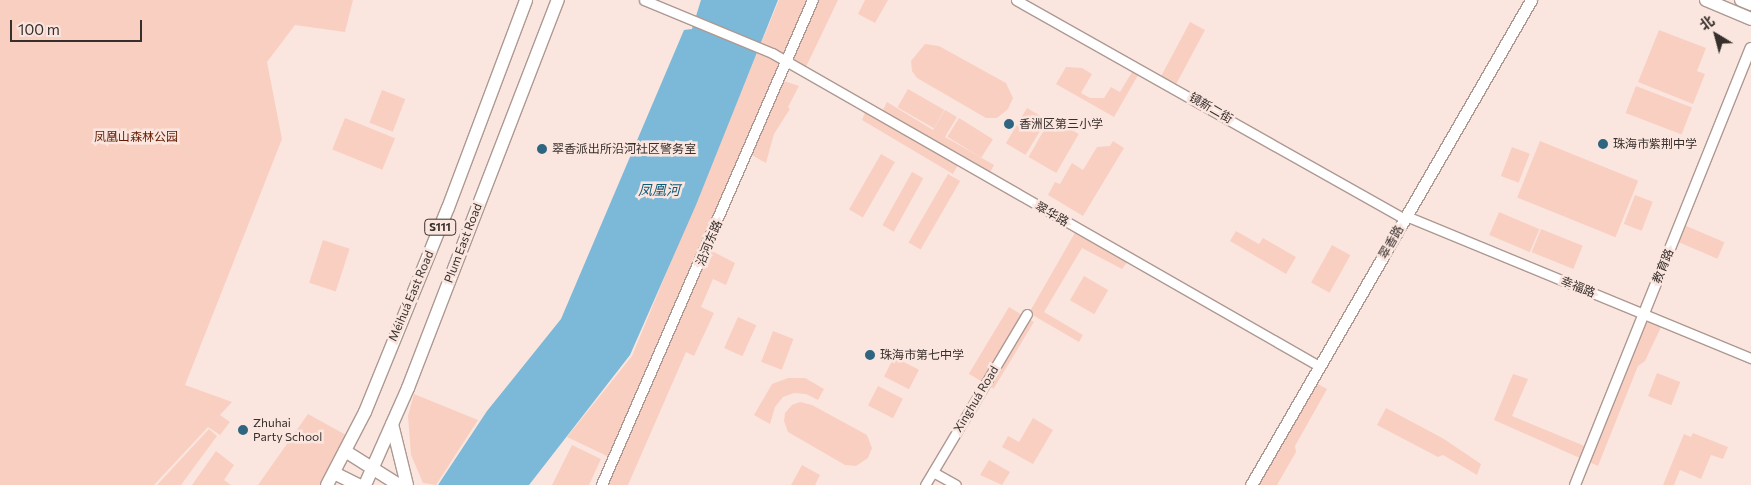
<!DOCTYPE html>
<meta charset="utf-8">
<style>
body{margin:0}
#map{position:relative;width:1751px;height:485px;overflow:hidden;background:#fbe6df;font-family:Commissioner,"Noto Sans SC",sans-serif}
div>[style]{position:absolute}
.green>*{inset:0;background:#f9cfc1;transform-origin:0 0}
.water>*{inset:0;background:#7cb8d8}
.roads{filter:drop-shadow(1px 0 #ad9992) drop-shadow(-1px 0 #ad9992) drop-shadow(0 1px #ad9992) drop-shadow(0 -1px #ad9992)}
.minor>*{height:9px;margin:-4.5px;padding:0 4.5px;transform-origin:4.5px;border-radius:4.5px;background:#fff}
.tertiary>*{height:10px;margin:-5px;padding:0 5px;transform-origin:5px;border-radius:5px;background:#fff}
.secondary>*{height:11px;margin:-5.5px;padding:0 5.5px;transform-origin:5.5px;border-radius:5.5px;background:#fff}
.primary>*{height:12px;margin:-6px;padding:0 6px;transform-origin:6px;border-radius:6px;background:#fff}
.dots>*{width:14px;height:14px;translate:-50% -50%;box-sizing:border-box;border:2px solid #fbe6df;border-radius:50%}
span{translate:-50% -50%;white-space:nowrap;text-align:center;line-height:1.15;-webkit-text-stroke:5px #fbe6df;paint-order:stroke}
.shield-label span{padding:1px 4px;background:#fbe6df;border:1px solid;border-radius:4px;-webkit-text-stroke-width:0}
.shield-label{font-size:11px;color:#372f2c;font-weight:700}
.street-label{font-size:12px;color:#372f2c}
.poi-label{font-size:12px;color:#372f2c}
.left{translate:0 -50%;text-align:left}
.park-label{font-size:12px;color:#611c00}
.water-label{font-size:14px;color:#0d5a7a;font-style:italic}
.north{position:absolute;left:1691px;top:10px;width:50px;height:50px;-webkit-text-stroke:4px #fbe6df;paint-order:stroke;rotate:323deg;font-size:14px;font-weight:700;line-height:20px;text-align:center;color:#372f2c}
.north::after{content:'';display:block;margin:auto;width:18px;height:22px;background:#372f2c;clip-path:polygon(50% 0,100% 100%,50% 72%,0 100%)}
.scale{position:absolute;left:10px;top:20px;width:132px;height:22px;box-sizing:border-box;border:2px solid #372f2c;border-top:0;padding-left:6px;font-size:15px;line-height:18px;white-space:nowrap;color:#372f2c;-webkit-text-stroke:4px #fbe6df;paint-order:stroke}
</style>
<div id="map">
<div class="green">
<div style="clip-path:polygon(0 0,353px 0,345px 32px,295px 25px,267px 62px,282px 139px,185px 385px,232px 402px,220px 415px,230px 422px,220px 435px,208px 427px,154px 485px,0 485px)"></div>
<div style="clip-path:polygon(779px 0,811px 0,611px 458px,567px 437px,632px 356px)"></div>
<div style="clip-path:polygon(816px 0,838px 0,805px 69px,790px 60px)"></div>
<div style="clip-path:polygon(865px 0,888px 0,875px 23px,858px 14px)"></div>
<div style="left:1190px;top:22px;width:17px;height:61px;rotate:28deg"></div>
<div style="clip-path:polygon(1659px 30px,1706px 48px,1697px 71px,1705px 74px,1693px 104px,1638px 82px)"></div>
<div style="clip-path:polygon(925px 44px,939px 46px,1006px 83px,1013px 98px,1008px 109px,997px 118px,986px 118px,917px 78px,912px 71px,911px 61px)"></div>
<div style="clip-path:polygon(1066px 67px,1082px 68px,1092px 74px,1081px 93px,1090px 98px,1104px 98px,1111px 87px,1120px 92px,1135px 67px,1141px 70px,1114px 117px,1056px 84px)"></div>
<div style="clip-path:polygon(781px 80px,799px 86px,788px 107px,790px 109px,774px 134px,766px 163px,750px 154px)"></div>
<div style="left:1636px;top:86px;width:60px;height:29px;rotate:21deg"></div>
<div style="left:908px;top:89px;width:42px;height:21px;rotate:30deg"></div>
<div style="left:382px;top:90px;width:25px;height:35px;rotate:21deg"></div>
<div style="clip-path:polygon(887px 102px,933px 130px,945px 110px,957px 117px,945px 137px,994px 165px,989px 174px,882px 112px)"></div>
<div style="left:1027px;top:108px;width:23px;height:41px;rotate:31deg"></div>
<div style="clip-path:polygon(866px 110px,959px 163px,953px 174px,862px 120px)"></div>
<div style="left:345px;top:118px;width:54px;height:34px;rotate:22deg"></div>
<div style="left:959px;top:118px;width:40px;height:22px;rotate:32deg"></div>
<div style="left:1051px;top:118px;width:32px;height:45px;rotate:30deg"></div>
<div style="clip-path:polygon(1113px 141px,1124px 148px,1083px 216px,1048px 195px,1055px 182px,1060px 184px,1072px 163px,1083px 170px,1097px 147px,1110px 146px)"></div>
<div style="left:1540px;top:141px;width:106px;height:61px;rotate:22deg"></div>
<div style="left:1512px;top:147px;width:19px;height:31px;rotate:21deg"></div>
<div style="left:881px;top:154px;width:16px;height:64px;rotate:30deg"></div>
<div style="left:912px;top:172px;width:13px;height:61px;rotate:29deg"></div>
<div style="left:948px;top:174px;width:14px;height:79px;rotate:30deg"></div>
<div style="left:1635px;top:195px;width:19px;height:31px;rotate:21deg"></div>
<div style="left:1499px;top:212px;width:44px;height:25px;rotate:23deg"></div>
<div style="left:1684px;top:225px;width:44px;height:18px;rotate:23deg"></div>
<div style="left:1541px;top:229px;width:45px;height:25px;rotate:22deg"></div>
<div style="clip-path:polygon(1076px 231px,1128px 261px,1122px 269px,1082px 248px,1044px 312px,1083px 335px,1079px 342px,1029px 313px)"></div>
<div style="clip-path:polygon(1236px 231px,1259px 244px,1263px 238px,1296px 257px,1286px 274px,1230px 241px)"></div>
<div style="left:323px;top:240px;width:28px;height:45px;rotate:18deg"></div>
<div style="left:1332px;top:245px;width:21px;height:43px;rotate:29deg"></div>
<div style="clip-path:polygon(708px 249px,735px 263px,726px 285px,713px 279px,701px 307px,714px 313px,694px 356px,686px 352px,628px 485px,605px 485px)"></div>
<div style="left:1084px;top:276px;width:28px;height:28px;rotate:30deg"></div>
<div style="left:1009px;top:307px;width:29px;height:78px;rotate:31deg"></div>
<div style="left:738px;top:317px;width:20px;height:34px;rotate:24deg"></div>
<div style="clip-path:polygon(1645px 318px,1662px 325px,1645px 361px,1638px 366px,1598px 466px,1587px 461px)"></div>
<div style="left:773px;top:331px;width:22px;height:33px;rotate:21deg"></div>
<div style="left:894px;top:357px;width:28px;height:22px;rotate:27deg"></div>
<div style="left:1657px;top:373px;width:25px;height:25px;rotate:21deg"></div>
<div style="clip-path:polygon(1513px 374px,1528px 379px,1512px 416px,1587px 447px,1582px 459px,1494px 420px)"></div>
<div style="clip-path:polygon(805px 378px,824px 389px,818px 400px,806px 394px,794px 393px,783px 397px,775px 407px,770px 424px,754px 415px,772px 384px,788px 378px)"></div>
<div style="clip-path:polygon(1314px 382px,1327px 389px,1295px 446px,1296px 452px,1277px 485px,1254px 485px)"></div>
<div style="left:878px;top:386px;width:28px;height:22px;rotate:27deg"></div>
<div style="clip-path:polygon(414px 394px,478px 420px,436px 485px,423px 483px,411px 455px,408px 416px)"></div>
<div style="clip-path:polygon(800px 402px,812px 405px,867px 435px,872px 448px,868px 458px,856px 466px,845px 465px,788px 432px,784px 421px,785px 413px,792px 405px)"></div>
<div style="clip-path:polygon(1386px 408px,1444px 439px,1481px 464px,1477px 475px,1443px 455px,1438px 457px,1377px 425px)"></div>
<div style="clip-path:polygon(308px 414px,346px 435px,321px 485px,258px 485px)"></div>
<div style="clip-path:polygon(1033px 418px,1053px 430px,1033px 464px,1002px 447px,1008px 436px,1019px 442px)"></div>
<div style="clip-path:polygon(209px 429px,217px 436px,181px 485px,157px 485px)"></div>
<div style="clip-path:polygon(1693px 433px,1728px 447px,1723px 459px,1711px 455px,1701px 479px,1680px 470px,1674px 485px,1663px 485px,1684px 434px,1691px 437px)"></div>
<div style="clip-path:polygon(572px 445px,601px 459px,589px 485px,552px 485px)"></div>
<div style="clip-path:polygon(216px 451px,234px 465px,224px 480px,231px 485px,192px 485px)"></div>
<div style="clip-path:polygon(989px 460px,1010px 472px,1002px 485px,980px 475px)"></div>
<div style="clip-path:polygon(802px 465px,820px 475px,815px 485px,791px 485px)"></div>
</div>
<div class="water">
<div style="clip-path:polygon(701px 0,778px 0,696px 205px,630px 355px,529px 485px,438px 485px,487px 411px,561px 319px,684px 30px,692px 29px)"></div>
</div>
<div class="roads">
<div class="minor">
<div style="left:644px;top:0;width:139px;rotate:22.5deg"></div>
<div style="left:772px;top:53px;width:630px;rotate:29.78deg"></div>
<div style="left:1016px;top:0;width:446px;rotate:29.4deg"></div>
<div style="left:1406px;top:216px;width:373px;rotate:22.4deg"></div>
<div style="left:933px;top:472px;width:26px;rotate:29deg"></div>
<div style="left:925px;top:485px;width:199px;rotate:-59.2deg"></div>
</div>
<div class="tertiary">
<div style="left:602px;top:485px;width:529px;rotate:-66.49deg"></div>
<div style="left:1575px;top:485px;width:471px;rotate:-68.1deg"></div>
</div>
<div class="secondary">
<div style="left:1251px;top:485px;width:560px;rotate:-60deg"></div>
</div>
<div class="primary">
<div style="left:1706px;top:0;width:49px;rotate:22.9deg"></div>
<div style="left:1741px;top:0;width:11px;rotate:22deg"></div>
<div style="left:392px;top:424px;width:63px;rotate:76.2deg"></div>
<div style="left:345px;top:451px;width:64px;rotate:32.2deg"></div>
<div style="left:334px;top:473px;width:28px;rotate:26deg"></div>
<div style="left:327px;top:485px;width:82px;rotate:-62.5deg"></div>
<div style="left:365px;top:412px;width:220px;rotate:-67.9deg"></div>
<div style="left:448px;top:208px;width:222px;rotate:-69.4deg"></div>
<div style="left:365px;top:485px;width:106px;rotate:-66.1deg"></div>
<div style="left:408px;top:388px;width:416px;rotate:-68.9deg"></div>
</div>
</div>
<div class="dots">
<div style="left:1009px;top:124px;background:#2e6580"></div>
<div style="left:1603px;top:144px;background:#2e6580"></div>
<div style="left:542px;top:149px;background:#2e6580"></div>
<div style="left:870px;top:355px;background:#2e6580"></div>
<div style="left:243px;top:430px;background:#2e6580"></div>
</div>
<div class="shield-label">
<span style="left:440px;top:227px">S111</span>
</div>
<div class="street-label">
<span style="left:1211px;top:108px;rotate:30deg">镜新二街</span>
<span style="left:1052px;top:214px;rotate:30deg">翠华路</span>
<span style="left:1391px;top:242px;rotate:-60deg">翠香路</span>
<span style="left:463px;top:243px;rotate:-69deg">Plum East Road</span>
<span style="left:709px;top:243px;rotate:-67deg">沿河东路</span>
<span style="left:1663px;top:266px;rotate:-68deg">教育路</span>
<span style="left:1578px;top:287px;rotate:22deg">幸福路</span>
<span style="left:411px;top:296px;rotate:-67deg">Méihuá East Road</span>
<span style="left:976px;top:399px;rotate:-59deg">Xīnghuá Road</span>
</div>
<div class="poi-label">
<span class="left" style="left:1019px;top:124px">香洲区第三小学</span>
<span class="left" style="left:1613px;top:144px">珠海市紫荆中学</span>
<span class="left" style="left:552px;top:149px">翠香派出所沿河社区警务室</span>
<span class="left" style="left:880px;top:355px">珠海市第七中学</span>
<span class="left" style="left:253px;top:430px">Zhuhai<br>Party School</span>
</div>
<div class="park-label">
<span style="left:136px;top:137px">凤凰山森林公园</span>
</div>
<div class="water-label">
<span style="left:659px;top:190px">凤凰河</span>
</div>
<div class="north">北</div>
<div class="scale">100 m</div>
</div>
